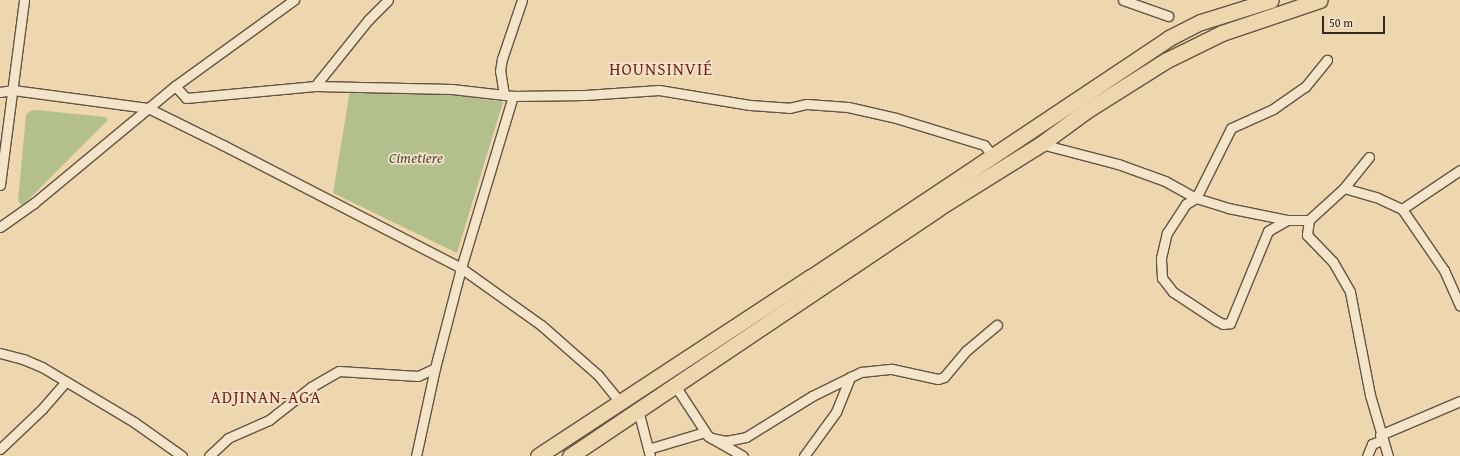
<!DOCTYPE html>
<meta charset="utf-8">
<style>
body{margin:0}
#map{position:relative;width:1460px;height:456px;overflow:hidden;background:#eed6ae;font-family:"Gentium Book Plus",serif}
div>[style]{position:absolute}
.green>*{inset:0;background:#b4bf8e}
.roads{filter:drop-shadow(1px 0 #645443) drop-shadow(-1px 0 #645443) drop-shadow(0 1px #645443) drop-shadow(0 -1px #645443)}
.street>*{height:9px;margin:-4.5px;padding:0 4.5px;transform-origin:4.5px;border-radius:4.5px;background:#f4e4ca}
.primary>*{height:15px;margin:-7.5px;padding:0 7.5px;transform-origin:7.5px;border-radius:7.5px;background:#eed6ae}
span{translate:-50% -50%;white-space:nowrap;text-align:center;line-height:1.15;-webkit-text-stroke:3.5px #f4e4ca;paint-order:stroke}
.park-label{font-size:15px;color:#564e3b;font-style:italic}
.quarter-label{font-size:17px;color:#7a1f14;letter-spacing:1px}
.scale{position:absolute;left:1322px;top:16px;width:63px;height:18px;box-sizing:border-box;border:2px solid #36291f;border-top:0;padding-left:5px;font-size:12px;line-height:14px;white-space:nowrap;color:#36291f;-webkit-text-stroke:3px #f4e4ca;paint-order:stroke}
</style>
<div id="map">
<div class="green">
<div style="clip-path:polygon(350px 90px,439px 92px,503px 102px,457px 253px,333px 193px)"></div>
<div style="clip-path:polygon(37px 110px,105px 117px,108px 120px,22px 206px,18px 201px,26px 115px,30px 111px)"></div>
</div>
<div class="roads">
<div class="street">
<div style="left:1123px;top:0;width:48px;rotate:19.6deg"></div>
<div style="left:175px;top:86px;width:16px;rotate:47deg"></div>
<div style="left:186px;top:98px;width:130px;rotate:-5.3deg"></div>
<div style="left:315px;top:86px;width:137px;rotate:1.3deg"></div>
<div style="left:452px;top:89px;width:61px;rotate:6.5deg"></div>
<div style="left:513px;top:96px;width:72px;rotate:-0.8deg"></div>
<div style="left:585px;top:95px;width:74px;rotate:-3.9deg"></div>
<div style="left:659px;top:90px;width:92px;rotate:9.4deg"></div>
<div style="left:750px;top:105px;width:39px;rotate:4deg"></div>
<div style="left:789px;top:108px;width:18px;rotate:-13deg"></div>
<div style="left:807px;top:104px;width:41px;rotate:4.2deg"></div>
<div style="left:848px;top:107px;width:49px;rotate:12.9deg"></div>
<div style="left:896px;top:118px;width:92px;rotate:17.1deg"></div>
<div style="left:984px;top:145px;width:13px;rotate:51deg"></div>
<div style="left:315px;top:86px;width:85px;rotate:-51.2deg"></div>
<div style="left:368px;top:20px;width:28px;rotate:-45deg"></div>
<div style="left:0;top:92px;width:13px;rotate:-9deg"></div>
<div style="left:13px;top:90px;width:136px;rotate:7.6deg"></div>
<div style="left:148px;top:108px;width:84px;rotate:26.3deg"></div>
<div style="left:223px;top:145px;width:268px;rotate:27.3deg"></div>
<div style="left:461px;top:268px;width:98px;rotate:35.5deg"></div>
<div style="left:541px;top:325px;width:76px;rotate:41.3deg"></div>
<div style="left:598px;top:375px;width:33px;rotate:51deg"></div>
<div style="left:504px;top:95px;width:24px;rotate:-99deg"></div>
<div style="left:500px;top:71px;width:12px;rotate:-81deg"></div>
<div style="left:502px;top:59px;width:62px;rotate:-71.3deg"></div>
<div style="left:1041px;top:144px;width:80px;rotate:14.6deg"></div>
<div style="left:1118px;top:164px;width:50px;rotate:19.9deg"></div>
<div style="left:1165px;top:181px;width:35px;rotate:29deg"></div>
<div style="left:1196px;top:198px;width:34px;rotate:17deg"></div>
<div style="left:1228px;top:208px;width:60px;rotate:11.5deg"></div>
<div style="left:1287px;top:220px;width:22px"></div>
<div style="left:1369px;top:157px;width:40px;rotate:129deg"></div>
<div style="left:1344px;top:188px;width:47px;rotate:137.6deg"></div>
<div style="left:1309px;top:220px;width:15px;rotate:98deg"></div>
<div style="left:1307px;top:235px;width:37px;rotate:46deg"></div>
<div style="left:1333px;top:262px;width:34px;rotate:60deg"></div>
<div style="left:1350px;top:292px;width:105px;rotate:79deg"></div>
<div style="left:1370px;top:395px;width:64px;rotate:73.6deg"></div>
<div style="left:0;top:185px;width:187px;rotate:-82.6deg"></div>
<div style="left:1344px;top:188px;width:33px;rotate:16deg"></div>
<div style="left:1376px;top:197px;width:29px;rotate:25deg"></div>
<div style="left:1402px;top:209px;width:74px;rotate:55.5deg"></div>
<div style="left:1444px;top:270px;width:39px;rotate:66deg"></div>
<div style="left:1402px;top:209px;width:70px;rotate:-33.9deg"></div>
<div style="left:1287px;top:220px;width:22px;rotate:150deg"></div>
<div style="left:1268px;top:231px;width:100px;rotate:112.4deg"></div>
<div style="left:1230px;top:323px;width:7px;rotate:172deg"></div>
<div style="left:1223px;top:324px;width:7px;rotate:-153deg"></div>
<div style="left:1217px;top:321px;width:53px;rotate:-146.6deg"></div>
<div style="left:1173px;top:292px;width:18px;rotate:-128deg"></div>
<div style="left:1162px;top:278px;width:20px;rotate:-93deg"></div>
<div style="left:1161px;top:258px;width:26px;rotate:-77deg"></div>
<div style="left:1167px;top:233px;width:35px;rotate:-57deg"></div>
<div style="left:1186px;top:204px;width:12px;rotate:-31deg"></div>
<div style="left:1196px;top:198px;width:78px;rotate:-63.4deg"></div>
<div style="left:1231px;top:128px;width:46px;rotate:-24.3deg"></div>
<div style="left:1273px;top:109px;width:39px;rotate:-35deg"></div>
<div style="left:1305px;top:87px;width:35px;rotate:-51deg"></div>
<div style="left:0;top:227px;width:42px;rotate:-35.2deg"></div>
<div style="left:34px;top:203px;width:183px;rotate:-39.7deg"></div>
<div style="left:175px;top:86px;width:147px;rotate:-35.9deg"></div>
<div style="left:0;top:353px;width:24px;rotate:15deg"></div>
<div style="left:23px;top:359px;width:21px;rotate:23deg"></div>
<div style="left:42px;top:367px;width:107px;rotate:30.9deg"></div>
<div style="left:134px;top:422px;width:59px;rotate:35.3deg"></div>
<div style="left:674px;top:384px;width:62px;rotate:56.8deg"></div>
<div style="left:708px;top:436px;width:40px;rotate:29.7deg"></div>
<div style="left:638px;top:410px;width:48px;rotate:75.4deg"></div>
<div style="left:1380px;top:435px;width:87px;rotate:-23deg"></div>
<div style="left:711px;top:438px;width:15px;rotate:11deg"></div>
<div style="left:726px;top:441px;width:20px;rotate:-11deg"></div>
<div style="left:746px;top:437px;width:78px;rotate:-31.8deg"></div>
<div style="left:812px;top:396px;width:55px;rotate:-26.1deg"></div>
<div style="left:861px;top:372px;width:31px;rotate:-6deg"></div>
<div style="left:892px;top:369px;width:47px;rotate:12.3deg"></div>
<div style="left:938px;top:379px;width:6px;rotate:-18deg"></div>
<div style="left:944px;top:377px;width:35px;rotate:-50deg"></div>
<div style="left:967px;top:350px;width:39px;rotate:-40deg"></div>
<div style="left:0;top:449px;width:58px;rotate:-43.6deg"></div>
<div style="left:42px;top:409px;width:35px;rotate:-49deg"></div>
<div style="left:648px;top:449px;width:59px;rotate:-16.6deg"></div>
<div style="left:209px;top:456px;width:26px;rotate:-43deg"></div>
<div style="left:228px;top:438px;width:45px;rotate:-23.7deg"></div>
<div style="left:269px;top:420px;width:53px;rotate:-38.2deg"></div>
<div style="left:311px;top:387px;width:32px;rotate:-30deg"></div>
<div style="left:339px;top:371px;width:79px;rotate:3.6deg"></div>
<div style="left:418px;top:376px;width:19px;rotate:-25deg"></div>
<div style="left:416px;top:456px;width:90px;rotate:-77.8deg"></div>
<div style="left:435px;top:368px;width:103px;rotate:-75.4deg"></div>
<div style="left:461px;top:268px;width:180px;rotate:-73.2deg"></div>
<div style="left:804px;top:456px;width:54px;rotate:-54deg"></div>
<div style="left:836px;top:412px;width:38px;rotate:-68deg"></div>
<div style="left:1367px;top:456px;width:13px;rotate:-67deg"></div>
<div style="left:1372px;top:444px;width:11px;rotate:-22deg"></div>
</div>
<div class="primary">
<div style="left:538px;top:456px;width:326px;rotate:-33.3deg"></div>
<div style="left:811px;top:277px;width:430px;rotate:-33.7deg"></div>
<div style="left:1169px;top:38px;width:36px;rotate:-27deg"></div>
<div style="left:1201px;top:22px;width:73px;rotate:-17.4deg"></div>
<div style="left:570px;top:456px;width:442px;rotate:-33.9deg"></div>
<div style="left:937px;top:209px;width:123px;rotate:-32deg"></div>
<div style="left:1041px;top:144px;width:56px;rotate:-36.3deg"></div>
<div style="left:1086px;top:111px;width:93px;rotate:-32.3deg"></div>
<div style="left:1165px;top:61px;width:64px;rotate:-26.2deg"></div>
<div style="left:1222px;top:33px;width:103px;rotate:-18.6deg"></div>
</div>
</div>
<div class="park-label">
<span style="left:416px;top:158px">Cimetiere</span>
</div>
<div class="quarter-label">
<span style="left:661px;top:69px">HOUNSINVIÉ</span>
<span style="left:266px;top:397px">ADJINAN-AGA</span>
</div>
<div class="scale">50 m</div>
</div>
